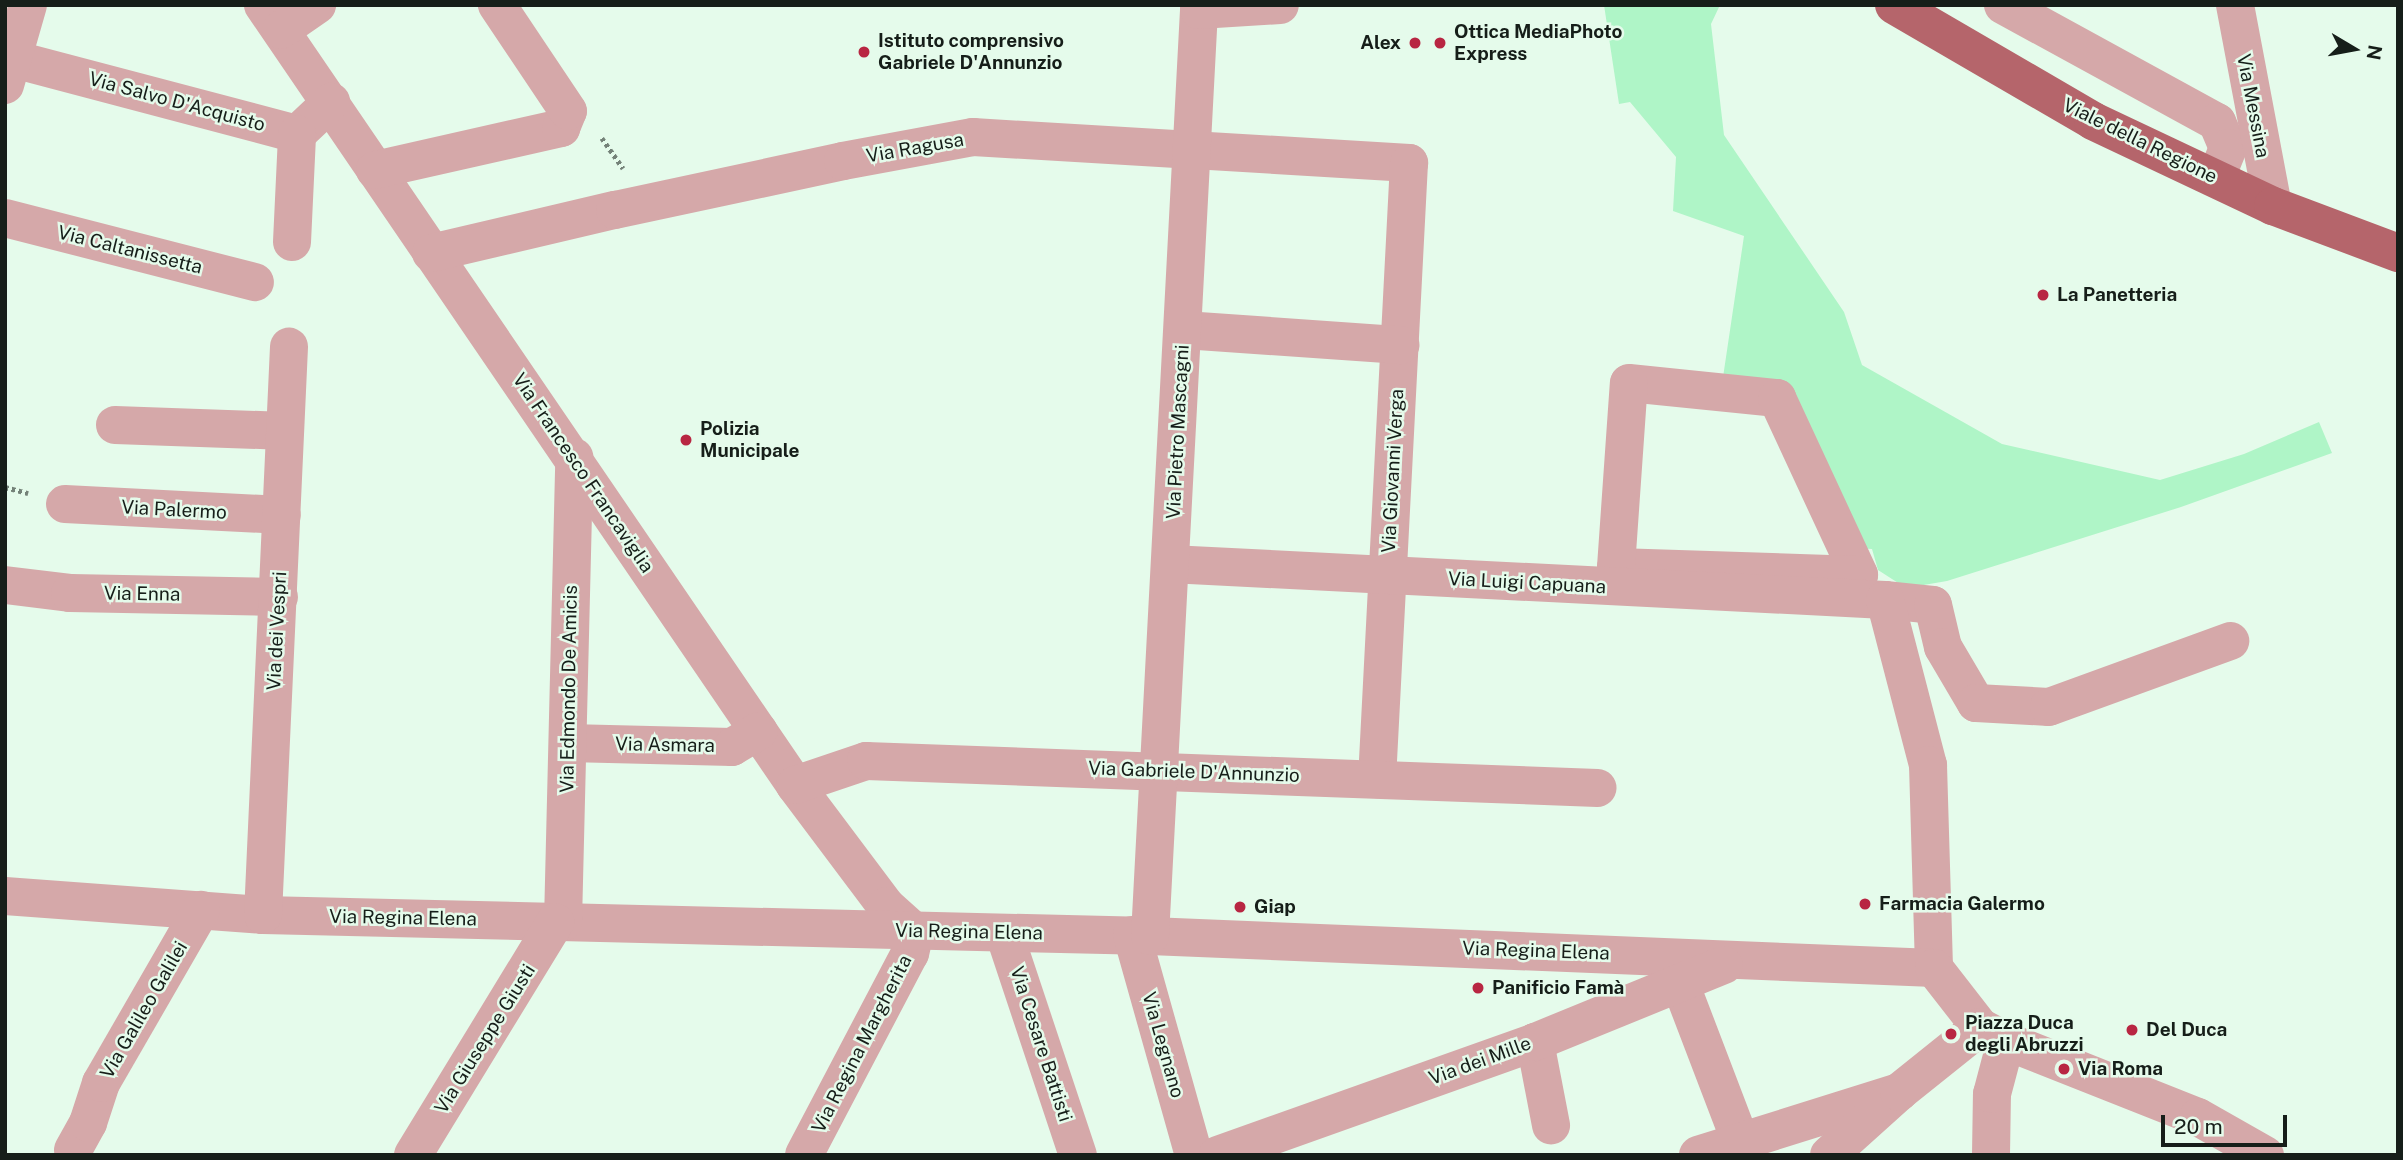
<!DOCTYPE html>
<meta charset="utf-8">
<style>
body{margin:0}
#map{position:relative;width:2403px;height:1160px;overflow:hidden;background:#e5fbeb;font-family:"Public Sans",sans-serif}
div>[style]{position:absolute}
.green>*{inset:0;background:#aff5c7}
.path>*{height:4.5px;margin-top:-2.25px;transform-origin:0;background:repeating-linear-gradient(90deg,#748278 0 3.5px,transparent 0 7px)}
.minor>*{height:38px;margin:-19px;padding:0 19px;transform-origin:19px;border-radius:19px;background:#d5a8a9}
.major>*{height:38px;margin:-19px;padding:0 19px;transform-origin:19px;border-radius:19px;background:#b5656b}
.dots>*{width:19px;height:19px;translate:-50% -50%;box-sizing:border-box;border:4px solid #e5fbeb;border-radius:50%}
span{translate:-50% -50%;white-space:nowrap;text-align:center;line-height:1.15;-webkit-text-stroke:5px #e5fbeb;paint-order:stroke}
.poi-label{font-size:19px;color:#161e19;font-weight:700}
.left{translate:0 -50%;text-align:left}
.right{translate:-100% -50%;text-align:right}
.street-label{font-size:19px;color:#161e19}
.frame{position:absolute;inset:0;border:7px solid #161e19;pointer-events:none}
.north{position:absolute;left:2319px;top:14px;width:70px;height:70px;-webkit-text-stroke:5px #e5fbeb;paint-order:stroke;rotate:100deg;font-size:19px;font-weight:700;line-height:28px;text-align:center;color:#161e19}
.north::after{content:'';display:block;margin:auto;width:24px;height:32px;background:#161e19;clip-path:polygon(50% 0,100% 100%,50% 72%,0 100%)}
.scale{position:absolute;left:2161px;top:1115px;width:126px;height:32px;box-sizing:border-box;border:4px solid #161e19;border-top:0;padding-left:9px;font-size:21px;line-height:24px;white-space:nowrap;color:#161e19;-webkit-text-stroke:5px #e5fbeb;paint-order:stroke}
</style>
<div id="map">
<div class="green">
<div style="clip-path:polygon(1604px 5px,1720px 5px,1711px 24px,1724px 135px,1844px 312px,1862px 365px,2002px 444px,2160px 480px,2244px 454px,2319px 422px,2332px 453px,2181px 507px,1947px 581px,1906px 588px,1878px 570px,1872px 549px,1853px 548px,1779px 386px,1722px 384px,1744px 236px,1673px 211px,1676px 157px,1630px 102px,1619px 104px)"></div>
</div>
<div class="path">
<div style="left:602px;top:138px;width:37px;rotate:55deg"></div>
<div style="left:5px;top:487px;width:24px;rotate:15deg"></div>
</div>
<div class="minor">
<div style="left:263px;top:5px;width:944px;rotate:55.7deg"></div>
<div style="left:795px;top:785px;width:151px;rotate:53.1deg"></div>
<div style="left:886px;top:906px;width:39px;rotate:42deg"></div>
<div style="left:915px;top:932px;width:22px;rotate:103deg"></div>
<div style="left:910px;top:953px;width:228px;rotate:117.7deg"></div>
<div style="left:2003px;top:5px;width:244px;rotate:28.7deg"></div>
<div style="left:2217px;top:122px;width:28px;rotate:67deg"></div>
<div style="left:2228px;top:148px;width:32px;rotate:112deg"></div>
<div style="left:2235px;top:5px;width:205px;rotate:79.3deg"></div>
<div style="left:281px;top:30px;width:44px;rotate:-34.8deg"></div>
<div style="left:13px;top:59px;width:294px;rotate:14.8deg"></div>
<div style="left:297px;top:134px;width:47px;rotate:-43.3deg"></div>
<div style="left:5px;top:85px;width:83px;rotate:-74deg"></div>
<div style="left:375px;top:170px;width:191px;rotate:-12.7deg"></div>
<div style="left:561px;top:128px;width:18px;rotate:-68deg"></div>
<div style="left:568px;top:111px;width:128px;rotate:-123.8deg"></div>
<div style="left:5px;top:218px;width:258px;rotate:14.4deg"></div>
<div style="left:292px;top:242px;width:108px;rotate:-87.3deg"></div>
<div style="left:431px;top:253px;width:189px;rotate:-13.2deg"></div>
<div style="left:615px;top:210px;width:233px;rotate:-12.1deg"></div>
<div style="left:843px;top:161px;width:132px;rotate:-10.5deg"></div>
<div style="left:973px;top:137px;width:437px;rotate:3.4deg"></div>
<div style="left:1409px;top:163px;width:617px;rotate:92.97deg"></div>
<div style="left:1184px;top:330px;width:217px;rotate:4deg"></div>
<div style="left:1629px;top:383px;width:149px;rotate:5.8deg"></div>
<div style="left:1777px;top:398px;width:195px;rotate:65.1deg"></div>
<div style="left:1859px;top:575px;width:243px;rotate:-178.1deg"></div>
<div style="left:1616px;top:567px;width:184px;rotate:-86deg"></div>
<div style="left:115px;top:425px;width:170px;rotate:2deg"></div>
<div style="left:65px;top:504px;width:217px;rotate:2.9deg"></div>
<div style="left:1170px;top:564px;width:716px;rotate:2.88deg"></div>
<div style="left:1885px;top:600px;width:48px;rotate:5.9deg"></div>
<div style="left:1933px;top:605px;width:43px;rotate:76.6deg"></div>
<div style="left:1943px;top:647px;width:65px;rotate:59.5deg"></div>
<div style="left:1976px;top:703px;width:73px;rotate:3.1deg"></div>
<div style="left:2049px;top:707px;width:193px;rotate:-20deg"></div>
<div style="left:5px;top:585px;width:65px;rotate:7deg"></div>
<div style="left:70px;top:593px;width:209px;rotate:1.1deg"></div>
<div style="left:1885px;top:600px;width:171px;rotate:75.4deg"></div>
<div style="left:1928px;top:765px;width:203px;rotate:88.3deg"></div>
<div style="left:568px;top:743px;width:164px;rotate:1.4deg"></div>
<div style="left:732px;top:747px;width:31px;rotate:-31deg"></div>
<div style="left:795px;top:785px;width:75px;rotate:-18.7deg"></div>
<div style="left:866px;top:761px;width:732px;rotate:2.11deg"></div>
<div style="left:5px;top:896px;width:259px;rotate:4.2deg"></div>
<div style="left:263px;top:915px;width:887px;rotate:1.36deg"></div>
<div style="left:1150px;top:936px;width:785px;rotate:2.34deg"></div>
<div style="left:263px;top:915px;width:569px;rotate:-87.38deg"></div>
<div style="left:563px;top:922px;width:465px;rotate:-88.6deg"></div>
<div style="left:1004px;top:933px;width:234px;rotate:71.6deg"></div>
<div style="left:1132px;top:935px;width:229px;rotate:74.3deg"></div>
<div style="left:1150px;top:936px;width:927px;rotate:-86.97deg"></div>
<div style="left:1199px;top:10px;width:81px;rotate:-3.5deg"></div>
<div style="left:1934px;top:968px;width:75px;rotate:52.1deg"></div>
<div style="left:1980px;top:1027px;width:30px;rotate:28deg"></div>
<div style="left:2006px;top:1041px;width:206px;rotate:21.6deg"></div>
<div style="left:2198px;top:1117px;width:77px;rotate:29.6deg"></div>
<div style="left:1680px;top:983px;width:168px;rotate:69.1deg"></div>
<div style="left:1535px;top:1042px;width:85px;rotate:79.1deg"></div>
<div style="left:73px;top:1150px;width:31px;rotate:-61deg"></div>
<div style="left:88px;top:1123px;width:42px;rotate:-72deg"></div>
<div style="left:101px;top:1083px;width:200px;rotate:-60deg"></div>
<div style="left:413px;top:1155px;width:273px;rotate:-58.6deg"></div>
<div style="left:1218px;top:1155px;width:337px;rotate:-19.6deg"></div>
<div style="left:1535px;top:1042px;width:204px;rotate:-22.2deg"></div>
<div style="left:1698px;top:1155px;width:211px;rotate:-17.4deg"></div>
<div style="left:1829px;top:1155px;width:94px;rotate:-42deg"></div>
<div style="left:1899px;top:1092px;width:104px;rotate:-38.7deg"></div>
<div style="left:1991px;top:1155px;width:61px;rotate:-89.1deg"></div>
<div style="left:1992px;top:1094px;width:55px;rotate:-75.2deg"></div>
</div>
<div class="major">
<div style="left:1894px;top:5px;width:230px;rotate:30.2deg"></div>
<div style="left:2093px;top:121px;width:199px;rotate:25.3deg"></div>
<div style="left:2273px;top:206px;width:134px;rotate:20.6deg"></div>
</div>
<div class="dots">
<div style="left:1415px;top:43px;background:#b82642"></div>
<div style="left:1440px;top:43px;background:#b82642"></div>
<div style="left:864px;top:52px;background:#b82642"></div>
<div style="left:2043px;top:295px;background:#b82642"></div>
<div style="left:686px;top:440px;background:#b82642"></div>
<div style="left:1865px;top:904px;background:#b82642"></div>
<div style="left:1240px;top:907px;background:#b82642"></div>
<div style="left:1478px;top:988px;background:#b82642"></div>
<div style="left:2132px;top:1030px;background:#b82642"></div>
<div style="left:1951px;top:1034px;background:#b82642"></div>
<div style="left:2064px;top:1069px;background:#b82642"></div>
</div>
<div class="poi-label">
<span class="left" style="left:1454px;top:43px">Ottica MediaPhoto<br>Express</span>
<span class="left" style="left:878px;top:52px">Istituto comprensivo<br>Gabriele D'Annunzio</span>
<span class="right" style="left:1401px;top:43px">Alex</span>
<span class="left" style="left:2057px;top:295px">La Panetteria</span>
<span class="left" style="left:700px;top:440px">Polizia<br>Municipale</span>
<span class="left" style="left:1879px;top:904px">Farmacia Galermo</span>
<span class="left" style="left:1254px;top:907px">Giap</span>
<span class="left" style="left:1492px;top:988px">Panificio Famà</span>
<span class="left" style="left:1965px;top:1034px">Piazza Duca<br>degli Abruzzi</span>
<span class="left" style="left:2146px;top:1030px">Del Duca</span>
<span class="left" style="left:2078px;top:1069px">Via Roma</span>
</div>
<div class="street-label">
<span style="left:177px;top:102px;rotate:15deg">Via Salvo D'Acquisto</span>
<span style="left:2253px;top:106px;rotate:79deg">Via Messina</span>
<span style="left:2140px;top:141px;rotate:26deg">Viale della Regione</span>
<span style="left:915px;top:148px;rotate:-10deg">Via Ragusa</span>
<span style="left:130px;top:250px;rotate:14deg">Via Caltanissetta</span>
<span style="left:1178px;top:432px;rotate:-87deg">Via Pietro Mascagni</span>
<span style="left:1393px;top:471px;rotate:-87deg">Via Giovanni Verga</span>
<span style="left:583px;top:473px;rotate:56deg">Via Francesco Francaviglia</span>
<span style="left:174px;top:510px;rotate:3deg">Via Palermo</span>
<span style="left:1527px;top:583px;rotate:3deg">Via Luigi Capuana</span>
<span style="left:142px;top:594px;rotate:1deg">Via Enna</span>
<span style="left:277px;top:631px;rotate:-87deg">Via dei Vespri</span>
<span style="left:569px;top:689px;rotate:-89deg">Via Edmondo De Amicis</span>
<span style="left:665px;top:745px;rotate:1deg">Via Asmara</span>
<span style="left:1194px;top:772px;rotate:2deg">Via Gabriele D'Annunzio</span>
<span style="left:403px;top:918px;rotate:1deg">Via Regina Elena</span>
<span style="left:969px;top:932px;rotate:1deg">Via Regina Elena</span>
<span style="left:1536px;top:951px;rotate:2deg">Via Regina Elena</span>
<span style="left:144px;top:1010px;rotate:-60deg">Via Galileo Galilei</span>
<span style="left:485px;top:1039px;rotate:-58deg">Via Giuseppe Giusti</span>
<span style="left:862px;top:1044px;rotate:-63deg">Via Regina Margherita</span>
<span style="left:1041px;top:1044px;rotate:72deg">Via Cesare Battisti</span>
<span style="left:1163px;top:1045px;rotate:74deg">Via Legnano</span>
<span style="left:1480px;top:1061px;rotate:-20deg">Via dei Mille</span>
</div>
<div class="frame"></div>
<div class="north">N</div>
<div class="scale">20 m</div>
</div>
